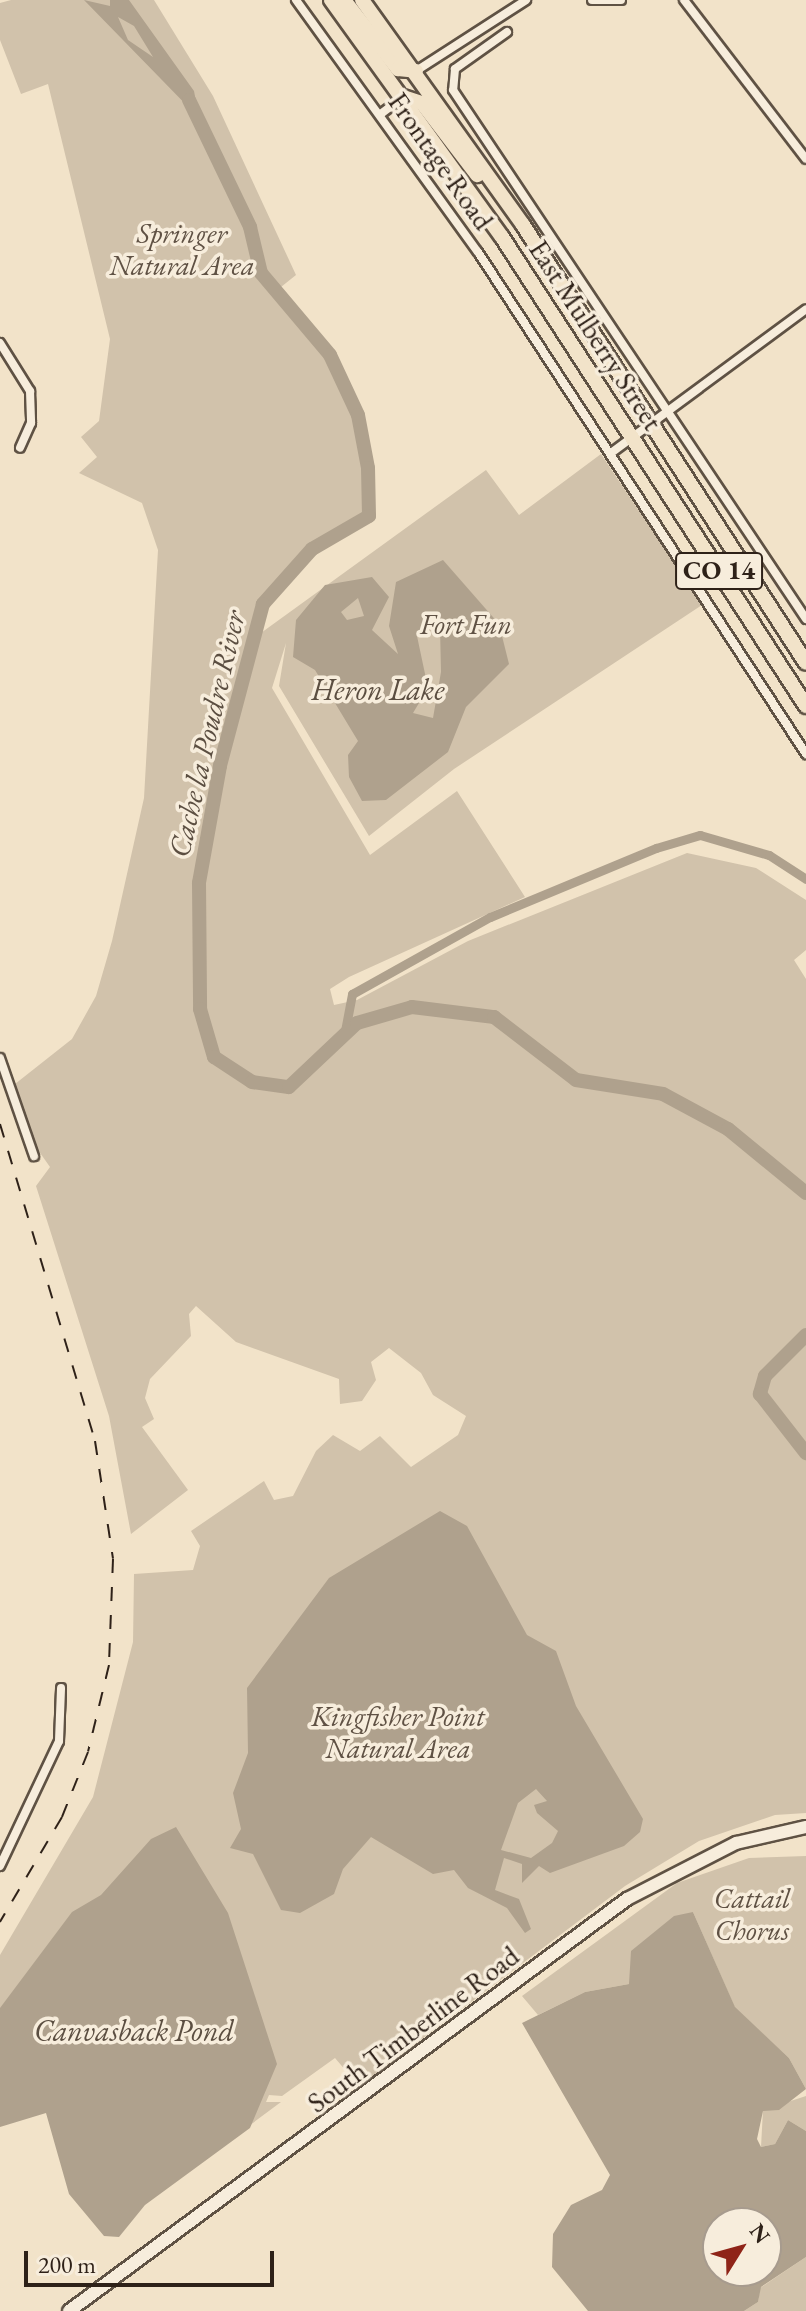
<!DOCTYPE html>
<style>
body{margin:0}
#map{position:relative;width:806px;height:2311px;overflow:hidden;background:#f2e3c9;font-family:"EB Garamond",serif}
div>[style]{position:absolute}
.green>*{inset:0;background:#d1c2ab}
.water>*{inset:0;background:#afa18d}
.canal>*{height:9px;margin:-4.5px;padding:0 4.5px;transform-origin:4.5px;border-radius:4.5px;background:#afa18d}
.river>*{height:14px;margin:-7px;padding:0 7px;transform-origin:7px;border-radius:7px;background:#afa18d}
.roads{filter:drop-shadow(2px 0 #5f5244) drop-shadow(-2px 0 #5f5244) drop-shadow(0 2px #5f5244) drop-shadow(0 -2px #5f5244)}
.street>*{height:8px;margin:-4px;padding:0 4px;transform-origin:4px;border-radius:4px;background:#f7eddc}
.secondary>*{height:12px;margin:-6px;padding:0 6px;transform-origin:6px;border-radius:6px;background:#f7eddc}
.highway>*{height:14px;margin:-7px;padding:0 7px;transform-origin:7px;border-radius:7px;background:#f2e3c9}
.rail>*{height:2px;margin-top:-1px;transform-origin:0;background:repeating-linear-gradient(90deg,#2e2118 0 14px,transparent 0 28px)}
span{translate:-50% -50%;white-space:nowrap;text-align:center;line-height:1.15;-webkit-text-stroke:7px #f7eddc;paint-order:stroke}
.shield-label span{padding:2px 6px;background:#f7eddc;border:2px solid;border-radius:6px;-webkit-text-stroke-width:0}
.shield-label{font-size:26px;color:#2e2118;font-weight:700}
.street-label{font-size:28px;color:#2e2118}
.park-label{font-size:28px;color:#5f5144;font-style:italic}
.water-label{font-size:30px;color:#5b4e41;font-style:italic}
.north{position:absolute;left:702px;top:2207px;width:80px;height:80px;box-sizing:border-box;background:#f7eddc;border:2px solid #a79b8e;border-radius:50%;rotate:53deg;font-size:22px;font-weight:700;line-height:32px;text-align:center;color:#2e2118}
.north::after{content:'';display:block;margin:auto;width:28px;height:36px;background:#8f2418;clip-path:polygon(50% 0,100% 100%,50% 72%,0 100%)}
.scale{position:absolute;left:24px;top:2251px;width:250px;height:36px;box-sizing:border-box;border:4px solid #2e2118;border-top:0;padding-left:10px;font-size:24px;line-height:28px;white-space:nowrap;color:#2e2118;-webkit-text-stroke:6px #f7eddc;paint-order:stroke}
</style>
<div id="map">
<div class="green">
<div style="clip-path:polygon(11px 0,154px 0,213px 96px,296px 275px,276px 291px,330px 355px,358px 415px,369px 516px,312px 549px,263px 604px,254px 638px,486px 470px,519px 515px,601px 454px,702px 605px,454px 769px,369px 836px,279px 686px,286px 643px,272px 688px,370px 855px,457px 791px,525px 897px,349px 977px,330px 989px,334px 1005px,357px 1000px,468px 941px,687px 853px,756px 868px,806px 900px,806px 950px,794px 960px,806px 979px,806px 1813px,775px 1815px,699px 1841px,625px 1886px,369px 2079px,358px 2085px,335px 2058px,282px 2096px,269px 2095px,266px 2102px,281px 2102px,120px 2222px,57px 2108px,0 2067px,0 1955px,93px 1797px,133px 1642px,134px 1574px,193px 1570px,200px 1546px,191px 1531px,264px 1481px,274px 1500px,293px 1496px,316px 1451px,333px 1435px,360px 1451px,380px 1436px,411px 1467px,458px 1435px,466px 1416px,433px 1395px,421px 1373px,389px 1348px,371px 1362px,376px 1380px,362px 1401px,340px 1404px,339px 1379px,236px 1342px,196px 1306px,189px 1314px,191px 1336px,150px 1379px,145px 1398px,154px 1419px,142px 1427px,188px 1490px,131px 1534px,109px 1416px,36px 1186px,50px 1167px,31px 1140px,15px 1084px,72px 1039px,96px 996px,112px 941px,144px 798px,158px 550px,142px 503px,79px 473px,97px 457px,81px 437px,99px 421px,110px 339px,48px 84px,21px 94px,0 40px,0 3px)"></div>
<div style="clip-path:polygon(806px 1856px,806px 2089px,789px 2058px,735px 2008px,693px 1912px,629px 1984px,585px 1992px,538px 2015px,522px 1996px,677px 1883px,749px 1858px)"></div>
<div style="clip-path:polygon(806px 2096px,806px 2131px,788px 2120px,775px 2144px,761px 2147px,763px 2110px)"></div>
<div style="clip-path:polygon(806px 2257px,806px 2311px,744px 2311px,758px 2302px,760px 2288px)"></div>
</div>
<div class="water">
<div style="clip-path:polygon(evenodd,84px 0,110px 6px,110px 0,129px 0,194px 91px,199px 118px,84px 0,118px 17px,134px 26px,153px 57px,128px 40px,118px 17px)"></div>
<div style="clip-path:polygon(evenodd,443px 560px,499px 624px,509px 664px,466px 707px,448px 752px,386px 800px,362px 801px,349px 777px,348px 755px,358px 741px,315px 670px,293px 657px,296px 620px,325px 585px,372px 577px,389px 597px,372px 630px,398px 654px,389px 626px,396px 582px,443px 560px,358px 598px,364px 616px,347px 620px,341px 612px,358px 598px,443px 560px,433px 619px,440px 628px,441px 672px,433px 718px,413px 713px,428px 688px,417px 636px,433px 619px)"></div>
<div style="clip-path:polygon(evenodd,440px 1511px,467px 1526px,527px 1635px,556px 1651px,576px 1706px,643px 1819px,640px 1832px,624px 1846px,550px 1873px,539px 1866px,522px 1883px,522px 1864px,504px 1858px,495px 1890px,519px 1899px,531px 1929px,525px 1933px,507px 1908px,468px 1888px,454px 1870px,433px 1874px,371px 1837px,343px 1869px,334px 1894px,300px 1913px,281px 1910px,253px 1854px,230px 1848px,241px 1829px,233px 1793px,248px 1753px,247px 1688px,329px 1578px,440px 1511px,536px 1789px,547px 1801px,534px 1805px,537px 1813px,558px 1831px,552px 1843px,531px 1858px,501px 1850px,518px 1803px,536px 1789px)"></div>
<div style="clip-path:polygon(176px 1827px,228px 1913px,277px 2064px,250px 2128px,145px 2205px,119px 2237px,104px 2236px,69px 2194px,46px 2113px,0 2127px,0 2008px,72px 1912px,101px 1895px,151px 1839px)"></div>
<div style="clip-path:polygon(evenodd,693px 1912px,735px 2007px,789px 2058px,806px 2089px,779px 2110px,763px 2111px,757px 2139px,761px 2147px,775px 2144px,788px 2120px,806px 2131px,806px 2257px,761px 2287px,758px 2302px,744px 2311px,588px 2311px,552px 2267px,553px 2234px,571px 2205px,602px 2190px,610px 2175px,522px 2023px,585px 1992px,629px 1984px,631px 1951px,674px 1916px,693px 1912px,718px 2223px,766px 2223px,766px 2271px,718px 2271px,718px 2223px)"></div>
</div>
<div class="canal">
<div style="left:344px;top:1036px;width:43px;rotate:-79.2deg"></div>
<div style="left:352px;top:994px;width:158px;rotate:-29.2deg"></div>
<div style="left:490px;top:917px;width:180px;rotate:-22.6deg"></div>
<div style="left:656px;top:848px;width:46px;rotate:-16.5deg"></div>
<div style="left:700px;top:835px;width:72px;rotate:16.2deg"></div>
<div style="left:769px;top:855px;width:44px;rotate:33deg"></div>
</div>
<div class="river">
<div style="left:189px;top:100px;width:141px;rotate:64.3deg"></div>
<div style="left:250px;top:227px;width:47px;rotate:76.6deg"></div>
<div style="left:261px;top:273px;width:107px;rotate:49.9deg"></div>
<div style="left:330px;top:355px;width:66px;rotate:65deg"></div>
<div style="left:358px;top:415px;width:54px;rotate:79.3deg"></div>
<div style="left:368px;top:468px;width:48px;rotate:88.8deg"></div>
<div style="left:369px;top:516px;width:66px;rotate:149.9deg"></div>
<div style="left:312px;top:549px;width:74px;rotate:131.7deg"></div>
<div style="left:263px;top:604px;width:168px;rotate:104.9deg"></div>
<div style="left:220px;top:766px;width:119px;rotate:100.2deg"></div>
<div style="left:199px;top:883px;width:126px;rotate:89.5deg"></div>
<div style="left:200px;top:1009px;width:50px;rotate:73.7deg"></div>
<div style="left:214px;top:1057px;width:45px;rotate:33.3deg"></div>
<div style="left:252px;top:1082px;width:37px;rotate:8deg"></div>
<div style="left:289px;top:1087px;width:93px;rotate:-43.3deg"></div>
<div style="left:357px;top:1023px;width:57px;rotate:-16.2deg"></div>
<div style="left:412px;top:1007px;width:83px;rotate:7deg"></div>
<div style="left:494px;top:1017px;width:103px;rotate:37.5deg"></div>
<div style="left:576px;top:1080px;width:88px;rotate:9.1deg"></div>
<div style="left:663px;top:1094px;width:74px;rotate:28.3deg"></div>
<div style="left:728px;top:1129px;width:101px;rotate:39.4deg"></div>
<div style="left:806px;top:1335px;width:58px;rotate:135deg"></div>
<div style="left:765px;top:1376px;width:19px;rotate:106deg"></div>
<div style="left:760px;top:1394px;width:75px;rotate:52.1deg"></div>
</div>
<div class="roads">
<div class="street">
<div style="left:296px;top:0;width:311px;rotate:54.2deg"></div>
<div style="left:478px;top:252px;width:600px;rotate:56.84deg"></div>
<div style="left:592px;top:0;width:29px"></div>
<div style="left:684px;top:0;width:200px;rotate:52.5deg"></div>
<div style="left:507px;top:32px;width:64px;rotate:144.6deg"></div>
<div style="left:455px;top:69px;width:21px;rotate:95deg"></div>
<div style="left:453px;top:90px;width:636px;rotate:56.28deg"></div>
<div style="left:416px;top:71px;width:131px;rotate:-32.8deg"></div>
<div style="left:382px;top:113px;width:26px;rotate:-37deg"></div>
<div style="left:0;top:343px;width:57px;rotate:58deg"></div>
<div style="left:30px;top:391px;width:32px;rotate:88deg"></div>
<div style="left:31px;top:423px;width:27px;rotate:114deg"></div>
<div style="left:611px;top:453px;width:242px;rotate:-36.4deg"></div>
<div style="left:0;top:1058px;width:104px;rotate:70.9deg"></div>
<div style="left:0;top:1866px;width:138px;rotate:-64.7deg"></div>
<div style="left:59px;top:1741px;width:53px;rotate:-87.8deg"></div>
</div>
<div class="secondary">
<div style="left:69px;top:2311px;width:694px;rotate:-36.44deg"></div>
<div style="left:627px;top:1899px;width:123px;rotate:-27.2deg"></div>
<div style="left:736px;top:1843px;width:72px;rotate:-12.9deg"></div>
</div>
<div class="highway">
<div style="left:331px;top:0;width:292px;rotate:54.2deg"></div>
<div style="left:502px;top:237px;width:559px;rotate:57.05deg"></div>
<div style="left:344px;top:0;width:88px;rotate:52deg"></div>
<div style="left:398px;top:69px;width:18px;rotate:6deg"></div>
<div style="left:362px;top:0;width:277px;rotate:54.4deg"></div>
<div style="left:523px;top:225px;width:521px;rotate:57.13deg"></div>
<div style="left:403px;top:97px;width:20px;rotate:18deg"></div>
<div style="left:422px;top:103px;width:91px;rotate:52.6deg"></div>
</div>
</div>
<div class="rail">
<div style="left:0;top:1124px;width:331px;rotate:73.3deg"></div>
<div style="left:95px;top:1441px;width:119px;rotate:81.3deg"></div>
<div style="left:113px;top:1559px;width:106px;rotate:92.2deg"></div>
<div style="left:109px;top:1665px;width:89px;rotate:103.6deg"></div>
<div style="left:88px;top:1752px;width:70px;rotate:111.8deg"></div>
<div style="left:62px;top:1817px;width:122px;rotate:120.6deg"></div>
</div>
<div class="shield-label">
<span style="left:719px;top:571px">CO 14</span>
</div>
<div class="street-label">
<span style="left:441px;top:161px;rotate:55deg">Frontage Road</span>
<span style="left:596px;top:335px;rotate:57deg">East Mulberry Street</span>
<span style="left:413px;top:2029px;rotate:-37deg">South Timberline Road</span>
</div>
<div class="park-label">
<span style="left:182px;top:249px">Springer<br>Natural Area</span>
<span style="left:466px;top:624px">Fort Fun</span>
<span style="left:398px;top:1732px">Kingfisher Point<br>Natural Area</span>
<span style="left:752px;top:1914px">Cattail<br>Chorus</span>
</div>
<div class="water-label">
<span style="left:378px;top:690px">Heron Lake</span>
<span style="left:207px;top:734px;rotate:-77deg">Cache la Poudre River</span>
<span style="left:134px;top:2031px">Canvasback Pond</span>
</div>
<div class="north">N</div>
<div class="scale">200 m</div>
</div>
